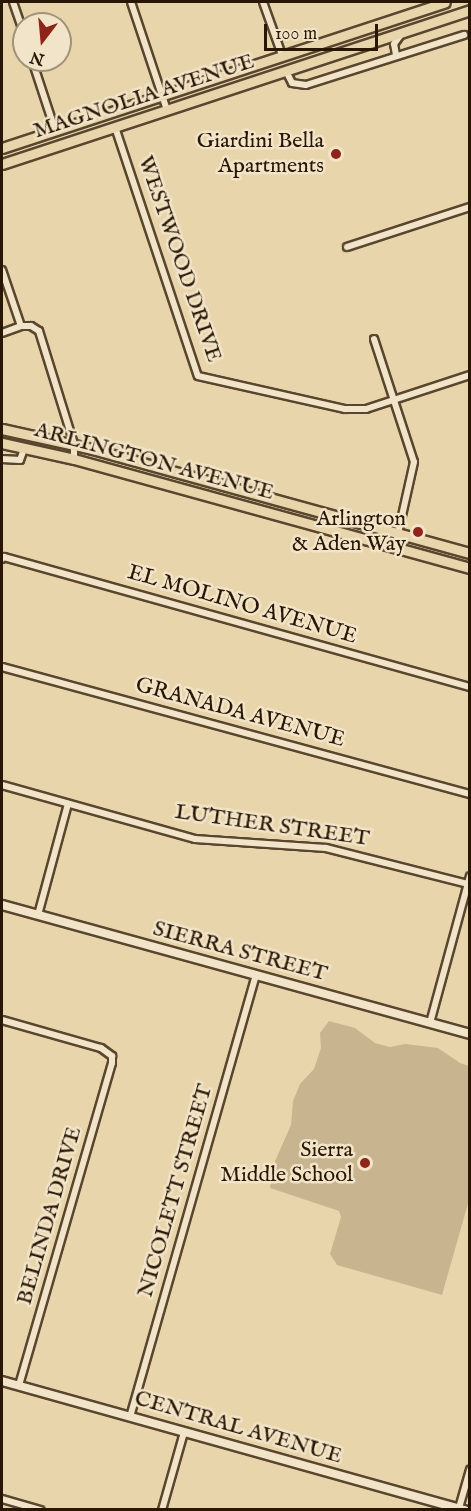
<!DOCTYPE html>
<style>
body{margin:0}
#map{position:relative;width:471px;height:1511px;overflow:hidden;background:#e9d5ab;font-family:"IM FELL English",serif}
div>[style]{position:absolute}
.green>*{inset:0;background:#c8b58f}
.roads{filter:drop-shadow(2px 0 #59462e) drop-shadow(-2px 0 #59462e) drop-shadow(0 2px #59462e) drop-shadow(0 -2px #59462e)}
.minor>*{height:6px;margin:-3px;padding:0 3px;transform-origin:3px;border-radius:3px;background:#f1e4c8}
.tertiary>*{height:8px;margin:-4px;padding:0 4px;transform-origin:4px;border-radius:4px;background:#f1e4c8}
.secondary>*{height:8px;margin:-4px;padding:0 4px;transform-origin:4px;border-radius:4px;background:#f1e4c8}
.primary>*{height:9px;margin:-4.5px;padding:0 4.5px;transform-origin:4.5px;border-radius:4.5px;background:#e9d5ab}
.dots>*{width:16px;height:16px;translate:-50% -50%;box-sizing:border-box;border:3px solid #f1e4c8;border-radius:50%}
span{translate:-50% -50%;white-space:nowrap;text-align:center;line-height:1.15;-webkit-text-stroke:5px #f1e4c8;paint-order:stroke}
.street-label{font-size:22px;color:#291704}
.poi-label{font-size:22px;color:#291704}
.right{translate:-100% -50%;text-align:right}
.frame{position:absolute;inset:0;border:3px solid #291704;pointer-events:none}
.north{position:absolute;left:12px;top:12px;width:60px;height:60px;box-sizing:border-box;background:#f1e4c8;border:2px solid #a1927a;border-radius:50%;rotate:196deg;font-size:16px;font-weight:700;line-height:24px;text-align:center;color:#291704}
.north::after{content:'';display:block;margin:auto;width:21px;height:27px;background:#8f2418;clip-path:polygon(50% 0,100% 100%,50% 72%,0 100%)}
.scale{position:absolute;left:264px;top:24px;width:114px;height:27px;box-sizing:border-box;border:3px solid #291704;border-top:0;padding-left:8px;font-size:18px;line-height:21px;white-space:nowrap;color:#291704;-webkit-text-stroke:4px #f1e4c8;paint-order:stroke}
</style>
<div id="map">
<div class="green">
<div style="clip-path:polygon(329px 1021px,355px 1028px,375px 1043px,390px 1047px,405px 1044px,438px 1048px,460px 1063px,469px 1066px,469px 1200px,442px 1295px,337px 1265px,330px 1254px,341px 1217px,339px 1211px,270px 1188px,272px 1168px,291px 1125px,293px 1101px,300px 1084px,314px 1069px,321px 1048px,320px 1033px)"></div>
</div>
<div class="roads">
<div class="minor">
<div style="left:13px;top:2px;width:34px;rotate:71deg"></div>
<div style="left:131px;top:2px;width:114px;rotate:71.6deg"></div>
<div style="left:263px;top:2px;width:56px;rotate:70.3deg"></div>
<div style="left:396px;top:55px;width:11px;rotate:-100deg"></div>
<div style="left:394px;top:44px;width:14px;rotate:-54deg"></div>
<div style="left:32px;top:60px;width:74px;rotate:71.8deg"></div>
<div style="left:286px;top:71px;width:13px;rotate:63deg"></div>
<div style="left:292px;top:83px;width:14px;rotate:8deg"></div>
<div style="left:306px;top:85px;width:166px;rotate:-17.6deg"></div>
<div style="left:115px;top:127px;width:262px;rotate:71.6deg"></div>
<div style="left:198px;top:376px;width:151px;rotate:12.7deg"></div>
<div style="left:345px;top:409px;width:21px"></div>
<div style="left:366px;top:409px;width:109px;rotate:-18.1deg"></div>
<div style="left:347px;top:247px;width:129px;rotate:-18deg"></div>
<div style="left:2px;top:270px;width:59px;rotate:71.3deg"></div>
<div style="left:2px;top:333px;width:20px;rotate:-20deg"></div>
<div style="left:21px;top:326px;width:10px"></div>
<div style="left:31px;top:326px;width:9px;rotate:32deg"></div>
<div style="left:39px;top:331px;width:118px;rotate:72.8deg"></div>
<div style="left:74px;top:444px;width:15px;rotate:90deg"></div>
<div style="left:374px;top:339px;width:129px;rotate:72deg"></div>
<div style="left:414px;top:462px;width:87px;rotate:102.6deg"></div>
<div style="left:2px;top:459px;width:18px;rotate:3deg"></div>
<div style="left:20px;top:460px;width:12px;rotate:-70deg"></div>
<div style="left:2px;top:559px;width:3px;rotate:-45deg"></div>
<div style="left:4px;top:557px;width:484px;rotate:15.6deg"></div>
<div style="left:2px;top:667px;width:485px;rotate:15.2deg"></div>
<div style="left:2px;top:785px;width:200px;rotate:15.6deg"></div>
<div style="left:195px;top:839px;width:131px;rotate:3.9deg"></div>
<div style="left:326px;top:848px;width:146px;rotate:14.2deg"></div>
<div style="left:38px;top:915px;width:115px;rotate:-74.9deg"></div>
<div style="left:2px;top:1020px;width:103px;rotate:15.8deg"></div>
<div style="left:101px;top:1048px;width:14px;rotate:36deg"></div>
<div style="left:112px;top:1056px;width:7px;rotate:90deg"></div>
<div style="left:112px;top:1063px;width:336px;rotate:106.1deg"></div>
<div style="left:430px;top:1023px;width:152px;rotate:-74.8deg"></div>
<div style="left:130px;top:1417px;width:460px;rotate:-74.1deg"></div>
<div style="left:2px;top:1499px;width:40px;rotate:16deg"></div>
<div style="left:459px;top:1508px;width:40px;rotate:-74deg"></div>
<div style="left:162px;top:1510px;width:81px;rotate:-74.2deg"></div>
</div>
<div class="tertiary">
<div style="left:2px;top:905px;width:485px;rotate:15.4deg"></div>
</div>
<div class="secondary">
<div style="left:2px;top:1381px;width:481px;rotate:15.6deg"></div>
</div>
<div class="primary">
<div style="left:2px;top:148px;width:466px;rotate:-18.2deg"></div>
<div style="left:2px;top:164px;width:493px;rotate:-18.2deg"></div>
<div style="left:2px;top:429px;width:92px;rotate:12.5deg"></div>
<div style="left:92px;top:449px;width:392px;rotate:15.4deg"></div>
<div style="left:2px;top:443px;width:74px;rotate:12.5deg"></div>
<div style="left:74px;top:459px;width:411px;rotate:15.4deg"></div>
</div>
</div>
<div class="dots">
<div style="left:336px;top:154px;background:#8f2418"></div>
<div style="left:418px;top:532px;background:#8f2418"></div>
<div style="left:365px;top:1163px;background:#8f2418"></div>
</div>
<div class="street-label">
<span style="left:144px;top:97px;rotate:-18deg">MAGNOLIA AVENUE</span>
<span style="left:179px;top:259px;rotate:71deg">WESTWOOD DRIVE</span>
<span style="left:154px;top:462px;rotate:15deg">ARLINGTON AVENUE</span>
<span style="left:242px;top:605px;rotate:16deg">EL MOLINO AVENUE</span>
<span style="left:240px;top:713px;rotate:15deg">GRANADA AVENUE</span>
<span style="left:272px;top:826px;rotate:8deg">LUTHER STREET</span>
<span style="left:240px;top:952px;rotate:15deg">SIERRA STREET</span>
<span style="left:176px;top:1191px;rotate:-74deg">NICOLETT STREET</span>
<span style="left:50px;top:1216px;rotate:-74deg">BELINDA DRIVE</span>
<span style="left:238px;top:1428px;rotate:16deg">CENTRAL AVENUE</span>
</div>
<div class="poi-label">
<span class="right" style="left:324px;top:154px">Giardini Bella<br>Apartments</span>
<span class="right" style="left:406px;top:532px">Arlington<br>&amp; Aden Way</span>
<span class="right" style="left:353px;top:1163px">Sierra<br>Middle School</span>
</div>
<div class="frame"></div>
<div class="north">N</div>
<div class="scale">100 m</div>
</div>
